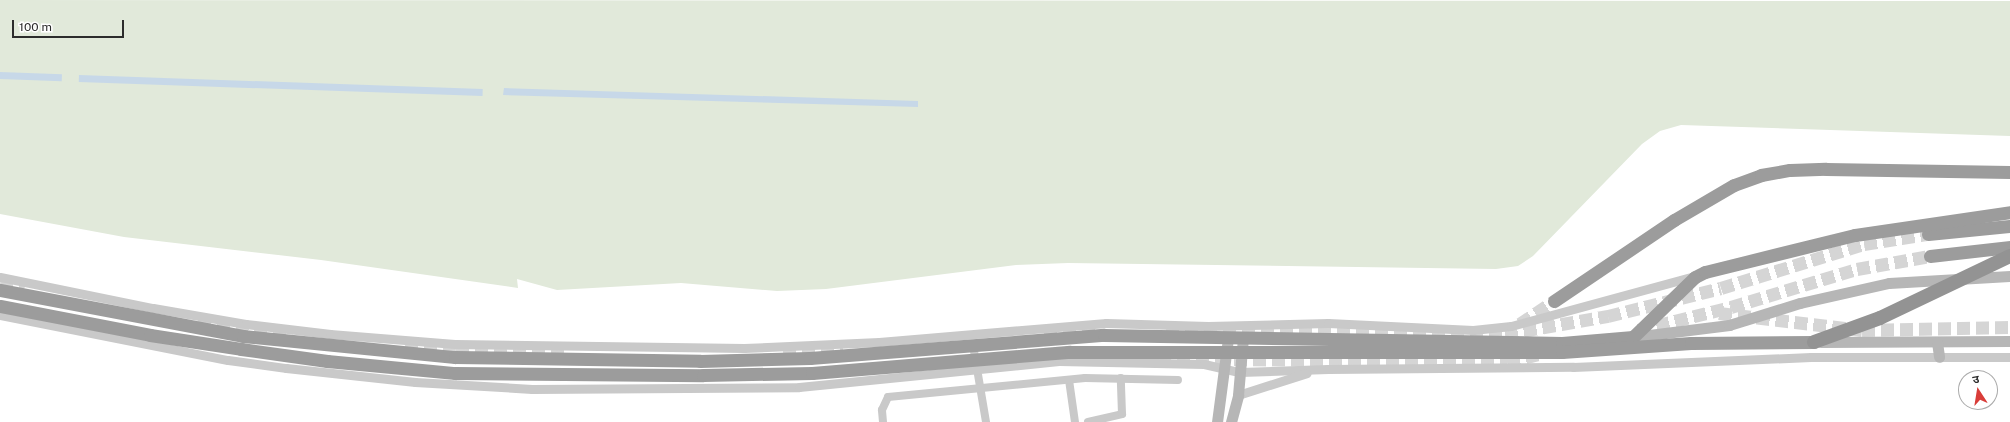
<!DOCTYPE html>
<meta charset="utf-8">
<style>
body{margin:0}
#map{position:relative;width:2010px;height:422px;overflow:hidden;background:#fff;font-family:"Public Sans","Noto Sans Devanagari",sans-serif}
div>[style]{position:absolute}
.green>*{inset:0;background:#e1e9da}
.water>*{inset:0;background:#c7d8e8;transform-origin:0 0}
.trunk-tunnel>*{height:13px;margin-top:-6.5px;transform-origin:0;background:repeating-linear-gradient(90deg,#d5d5d5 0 13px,transparent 0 19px)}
.minor>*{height:8px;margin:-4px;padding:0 4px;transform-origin:4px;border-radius:4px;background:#c9c9c9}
.tertiary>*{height:9px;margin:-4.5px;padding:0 4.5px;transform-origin:4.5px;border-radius:4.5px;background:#c9c9c9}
.secondary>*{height:11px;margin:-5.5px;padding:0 5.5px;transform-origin:5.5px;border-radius:5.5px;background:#b6b6b6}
.trunk>*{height:13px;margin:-6.5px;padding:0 6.5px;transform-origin:6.5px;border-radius:6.5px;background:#9c9c9c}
.motorway>*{height:14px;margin:-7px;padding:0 7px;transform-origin:7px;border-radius:7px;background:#939393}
span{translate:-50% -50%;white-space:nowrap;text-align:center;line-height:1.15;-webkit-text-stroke:4px #fff;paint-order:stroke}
.north{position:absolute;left:1958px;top:370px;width:40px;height:40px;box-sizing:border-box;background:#fff;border:1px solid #ababab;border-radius:50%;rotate:348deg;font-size:11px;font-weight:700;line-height:16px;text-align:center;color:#2c2c2c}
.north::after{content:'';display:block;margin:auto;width:14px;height:18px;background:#d93d39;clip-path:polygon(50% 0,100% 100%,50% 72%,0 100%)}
.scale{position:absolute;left:12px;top:20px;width:112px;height:18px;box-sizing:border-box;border:2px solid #2c2c2c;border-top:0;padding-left:5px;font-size:12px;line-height:14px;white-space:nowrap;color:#2c2c2c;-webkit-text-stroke:3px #fff;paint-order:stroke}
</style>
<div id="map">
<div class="green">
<div style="clip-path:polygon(0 0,2010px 1px,2010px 136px,1681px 125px,1660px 131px,1642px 144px,1533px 256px,1518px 266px,1496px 269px,1068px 263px,1016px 265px,826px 289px,777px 291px,681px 283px,557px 290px,517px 279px,518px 288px,321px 260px,124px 237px,0 214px)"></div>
</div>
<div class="water">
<div style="left:0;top:72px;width:62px;height:7px;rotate:2deg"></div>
<div style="left:79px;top:75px;width:404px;height:7px;rotate:2deg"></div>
<div style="clip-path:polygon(504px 88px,918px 101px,918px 107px,503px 95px)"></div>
</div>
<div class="trunk-tunnel">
<div style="left:0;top:283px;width:25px;rotate:12deg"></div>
<div style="left:1719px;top:313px;width:144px;rotate:6.8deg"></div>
<div style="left:1862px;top:330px;width:148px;rotate:-1.2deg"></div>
<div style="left:198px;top:322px;width:95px;rotate:7.9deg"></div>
<div style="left:1520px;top:324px;width:41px;rotate:-34.1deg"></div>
<div style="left:1166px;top:330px;width:339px;rotate:0.7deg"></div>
<div style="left:1505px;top:334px;width:105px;rotate:-9.9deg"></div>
<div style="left:1608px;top:316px;width:116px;rotate:-13.9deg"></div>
<div style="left:1721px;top:288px;width:150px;rotate:-17.1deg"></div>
<div style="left:1864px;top:244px;width:65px;rotate:-8.9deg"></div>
<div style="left:1638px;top:330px;width:96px;rotate:-13.9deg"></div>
<div style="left:1731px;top:307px;width:132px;rotate:-16.8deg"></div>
<div style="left:1857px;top:269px;width:74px;rotate:-10.1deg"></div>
<div style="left:1044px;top:333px;width:54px;rotate:-3.2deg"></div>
<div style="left:405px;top:346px;width:51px;rotate:4.5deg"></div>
<div style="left:456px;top:350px;width:111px"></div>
<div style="left:783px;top:350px;width:60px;rotate:-1.9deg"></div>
<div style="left:1158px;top:358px;width:349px;rotate:0.7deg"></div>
<div style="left:1507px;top:362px;width:33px;rotate:-14deg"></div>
</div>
<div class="minor">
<div style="left:973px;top:345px;width:78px;rotate:80.4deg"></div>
<div style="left:1069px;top:380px;width:42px;rotate:81.9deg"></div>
<div style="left:883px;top:422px;width:12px;rotate:-95deg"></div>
<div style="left:882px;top:410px;width:14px;rotate:-65deg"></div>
<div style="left:888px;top:397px;width:198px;rotate:-5.5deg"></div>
<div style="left:1085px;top:378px;width:93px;rotate:1.2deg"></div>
<div style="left:1088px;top:422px;width:35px;rotate:-13deg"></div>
<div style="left:1122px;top:414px;width:36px;rotate:-92deg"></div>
</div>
<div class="tertiary">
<div style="left:0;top:277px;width:156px;rotate:11.5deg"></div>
<div style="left:153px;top:308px;width:94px;rotate:9.8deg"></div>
<div style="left:246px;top:324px;width:85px;rotate:6.8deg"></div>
<div style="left:330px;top:334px;width:125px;rotate:4.6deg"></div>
<div style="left:455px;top:344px;width:289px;rotate:0.8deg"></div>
<div style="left:744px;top:348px;width:135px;rotate:-2.5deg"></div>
<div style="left:879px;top:342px;width:228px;rotate:-4.8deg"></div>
<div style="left:1106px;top:323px;width:102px;rotate:1.7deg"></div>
<div style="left:1208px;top:326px;width:120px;rotate:-1.4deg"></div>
<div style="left:1328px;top:323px;width:145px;rotate:2.8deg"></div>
<div style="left:1473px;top:330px;width:38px;rotate:-6deg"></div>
<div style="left:1511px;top:326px;width:191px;rotate:-15.2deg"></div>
<div style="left:0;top:315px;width:232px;rotate:11.2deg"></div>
<div style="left:228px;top:360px;width:59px;rotate:7.9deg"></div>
<div style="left:286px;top:368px;width:130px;rotate:6.2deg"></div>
<div style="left:415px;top:382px;width:117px;rotate:3.4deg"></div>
<div style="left:532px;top:389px;width:267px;rotate:-0.4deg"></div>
<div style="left:799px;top:387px;width:261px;rotate:-5.7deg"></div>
<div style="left:1059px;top:361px;width:145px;rotate:1.2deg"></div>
<div style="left:1204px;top:364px;width:37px;rotate:13deg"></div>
<div style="left:1240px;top:372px;width:88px;rotate:-2deg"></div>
<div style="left:1328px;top:369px;width:245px;rotate:-0.5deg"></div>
<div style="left:1573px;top:367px;width:238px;rotate:-2.4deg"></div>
<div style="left:1811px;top:357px;width:199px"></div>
<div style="left:1238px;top:395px;width:72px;rotate:-17.7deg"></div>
</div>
<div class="secondary">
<div style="left:1633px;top:337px;width:97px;rotate:-7.1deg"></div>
<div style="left:1729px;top:325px;width:74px;rotate:-17.2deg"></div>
<div style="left:1800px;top:303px;width:91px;rotate:-12.7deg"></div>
<div style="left:1889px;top:283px;width:121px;rotate:-3.3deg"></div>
<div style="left:1821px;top:342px;width:189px;rotate:-0.3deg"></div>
<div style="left:1937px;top:342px;width:15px;rotate:82deg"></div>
<div style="left:1217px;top:422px;width:85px;rotate:-82.5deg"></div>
<div style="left:1231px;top:422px;width:28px;rotate:-75deg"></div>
<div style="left:1238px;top:395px;width:57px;rotate:-85deg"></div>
</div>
<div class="trunk">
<div style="left:1928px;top:234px;width:82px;rotate:-5.6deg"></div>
<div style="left:1930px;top:256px;width:81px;rotate:-6.4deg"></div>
<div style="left:0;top:290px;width:247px;rotate:10.7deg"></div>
<div style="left:243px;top:336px;width:213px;rotate:5.7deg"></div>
<div style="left:455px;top:357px;width:245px;rotate:0.9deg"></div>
<div style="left:700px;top:361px;width:110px;rotate:-1.6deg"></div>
<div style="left:810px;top:358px;width:295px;rotate:-4.5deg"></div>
<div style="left:1104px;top:335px;width:458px;rotate:1deg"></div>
<div style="left:1562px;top:343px;width:71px;rotate:-4.8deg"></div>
<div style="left:1633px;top:337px;width:86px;rotate:-44.1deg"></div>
<div style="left:1695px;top:277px;width:11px;rotate:-27deg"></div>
<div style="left:1705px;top:272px;width:154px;rotate:-13.9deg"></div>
<div style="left:1855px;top:235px;width:157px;rotate:-8.4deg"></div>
<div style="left:1554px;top:301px;width:145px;rotate:-34deg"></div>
<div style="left:1674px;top:220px;width:69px;rotate:-30.3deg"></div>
<div style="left:1734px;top:185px;width:29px;rotate:-20deg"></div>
<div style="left:1761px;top:175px;width:29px;rotate:-10deg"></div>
<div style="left:1790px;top:170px;width:36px;rotate:-2deg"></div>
<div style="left:1826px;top:169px;width:184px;rotate:0.9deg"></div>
<div style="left:0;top:306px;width:153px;rotate:10.9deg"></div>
<div style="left:150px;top:335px;width:92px;rotate:8.7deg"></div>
<div style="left:241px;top:349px;width:87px;rotate:7.9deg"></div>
<div style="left:327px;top:361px;width:129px;rotate:5.4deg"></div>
<div style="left:455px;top:373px;width:248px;rotate:0.5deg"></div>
<div style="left:703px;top:375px;width:109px;rotate:-1.1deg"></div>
<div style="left:812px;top:373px;width:259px;rotate:-4.7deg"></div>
<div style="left:1070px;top:352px;width:492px"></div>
<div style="left:1562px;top:352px;width:129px;rotate:-4deg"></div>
<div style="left:1691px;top:343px;width:123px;rotate:-0.5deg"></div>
</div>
<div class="motorway">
<div style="left:1814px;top:342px;width:70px;rotate:-20deg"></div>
<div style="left:1880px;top:318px;width:144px;rotate:-25.5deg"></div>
</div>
<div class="north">उ</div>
<div class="scale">100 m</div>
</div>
